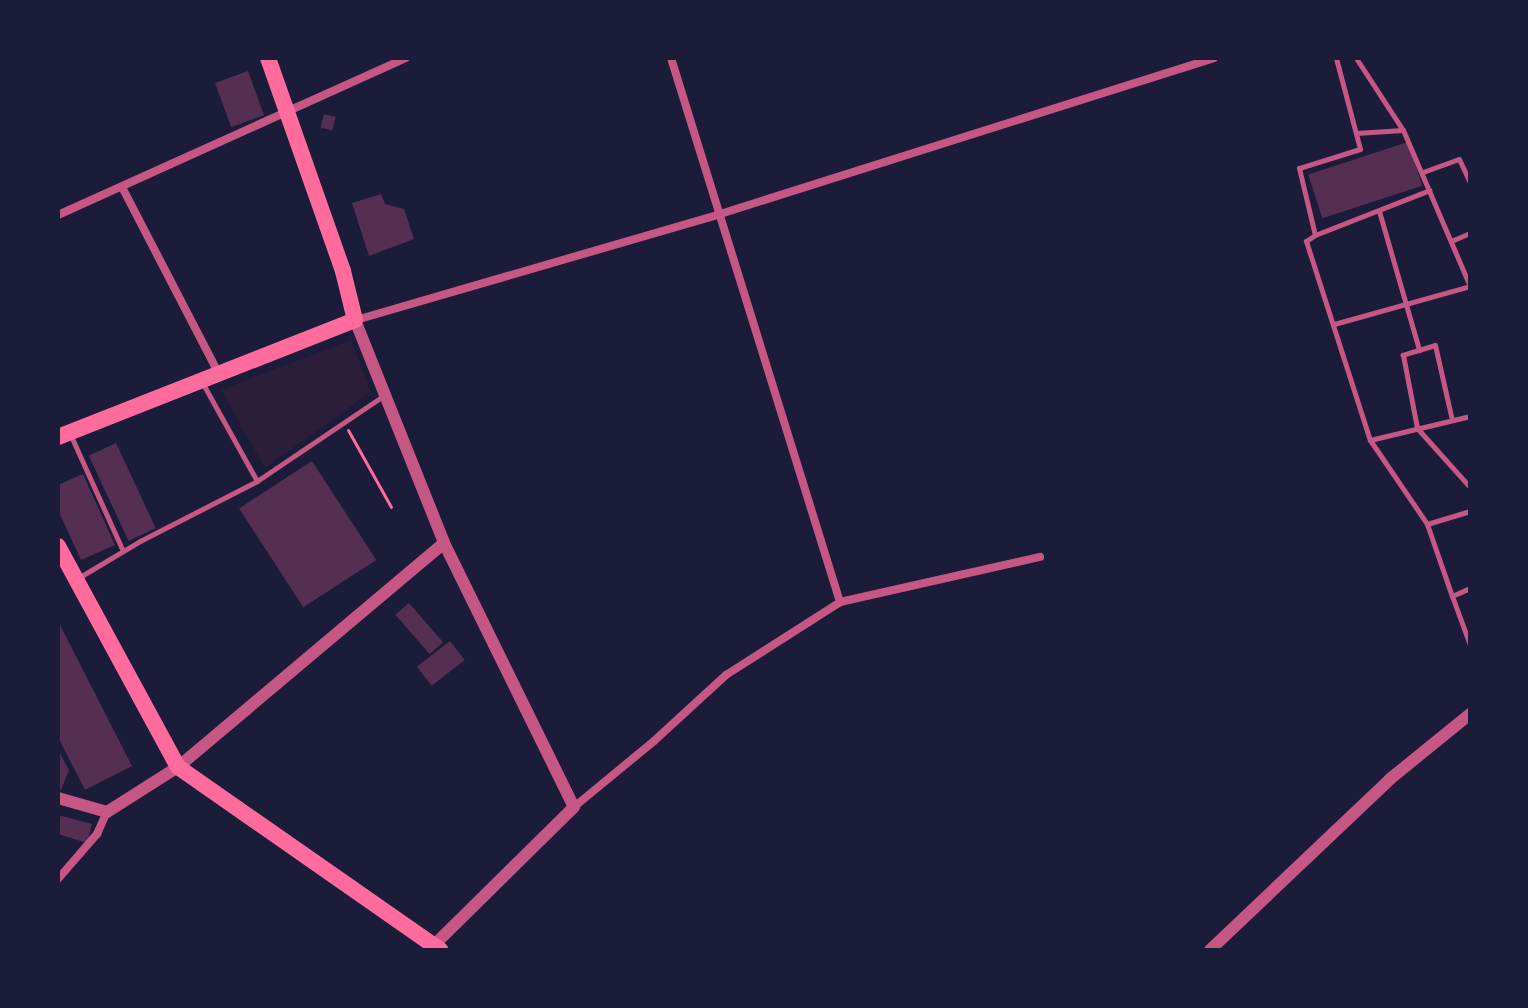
<!DOCTYPE html>
<style>
body{margin:0}
#map{position:relative;width:1528px;height:1008px;overflow:hidden;background:#1b1b3a;font-family:Poppins,sans-serif}
div>[style]{position:absolute}
.green>*{inset:0;background:#2a1e3b}
.building>*{inset:0;background:#542f53;transform-origin:0 0}
.path>*{height:3px;margin:-1.5px;padding:0 1.5px;transform-origin:1.5px;border-radius:1.5px;background:#ff6b9d}
.service>*{height:5px;margin:-2.5px;padding:0 2.5px;transform-origin:2.5px;border-radius:2.5px;background:#c65784}
.minor>*{height:8px;margin:-4px;padding:0 4px;transform-origin:4px;border-radius:4px;background:#c65784}
.tertiary>*{height:12px;margin:-6px;padding:0 6px;transform-origin:6px;border-radius:6px;background:#c65784}
.primary>*{height:16px;margin:-8px;padding:0 8px;transform-origin:8px;border-radius:8px;background:#ff6b9d}
span{translate:-50% -50%;white-space:nowrap;text-align:center;line-height:1.15;-webkit-text-stroke:7px #1b1b3a;paint-order:stroke}
.frame{position:absolute;inset:0;border:60px solid #1b1b3a;pointer-events:none}
</style>
<div id="map">
<div class="green">
<div style="clip-path:polygon(351px 340px,371px 392px,265px 468px,221px 390px)"></div>
</div>
<div class="building">
<div style="left:248px;top:71px;width:47px;height:35px;rotate:70deg"></div>
<div style="left:324px;top:114px;width:12px;height:14px;rotate:14deg"></div>
<div style="left:1408px;top:142px;width:46px;height:105px;rotate:72deg"></div>
<div style="clip-path:polygon(381px 194px,385px 204px,404px 209px,414px 239px,369px 256px,352px 203px)"></div>
<div style="left:116px;top:443px;width:94px;height:30px;rotate:65deg"></div>
<div style="left:312px;top:461px;width:118px;height:87px;rotate:57deg"></div>
<div style="clip-path:polygon(83px 474px,115px 545px,81px 560px,58px 510px,58px 485px)"></div>
<div style="left:409px;top:603px;width:52px;height:18px;rotate:49deg"></div>
<div style="clip-path:polygon(58px 621px,132px 766px,85px 790px,58px 737px)"></div>
<div style="left:450px;top:641px;width:24px;height:42px;rotate:52deg"></div>
<div style="clip-path:polygon(58px 750px,69px 770px,61px 790px,58px 789px)"></div>
<div style="clip-path:polygon(58px 815px,92px 824px,87px 843px,58px 834px)"></div>
</div>
<div class="path">
<div style="left:348px;top:430px;width:88px;rotate:60.8deg"></div>
</div>
<div class="service">
<div style="left:1336px;top:58px;width:94px;rotate:75.2deg"></div>
<div style="left:1360px;top:149px;width:64px;rotate:162.7deg"></div>
<div style="left:1299px;top:168px;width:69px;rotate:76.6deg"></div>
<div style="left:1315px;top:235px;width:123px;rotate:-21.4deg"></div>
<div style="left:1356px;top:58px;width:86px;rotate:56.9deg"></div>
<div style="left:1403px;top:130px;width:170px;rotate:66.8deg"></div>
<div style="left:1356px;top:133px;width:47px;rotate:-3.7deg"></div>
<div style="left:1423px;top:172px;width:38px;rotate:-20deg"></div>
<div style="left:1459px;top:159px;width:26px;rotate:65deg"></div>
<div style="left:1379px;top:211px;width:145px;rotate:73.9deg"></div>
<div style="left:1315px;top:235px;width:11px;rotate:146deg"></div>
<div style="left:1306px;top:241px;width:209px;rotate:72.2deg"></div>
<div style="left:1370px;top:440px;width:103px;rotate:-13.5deg"></div>
<div style="left:1451px;top:241px;width:21px;rotate:-23deg"></div>
<div style="left:1334px;top:324px;width:141px;rotate:-15.6deg"></div>
<div style="left:1452px;top:420px;width:77px;rotate:-102.8deg"></div>
<div style="left:1435px;top:345px;width:34px;rotate:163deg"></div>
<div style="left:1403px;top:355px;width:74px;rotate:79.1deg"></div>
<div style="left:1417px;top:428px;width:79px;rotate:48.1deg"></div>
<div style="left:71px;top:436px;width:126px;rotate:65.7deg"></div>
<div style="left:1370px;top:440px;width:102px;rotate:55.8deg"></div>
<div style="left:1427px;top:524px;width:45px;rotate:-16.8deg"></div>
<div style="left:257px;top:481px;width:152px;rotate:-34deg"></div>
<div style="left:1427px;top:524px;width:76px;rotate:70.9deg"></div>
<div style="left:1452px;top:596px;width:20px;rotate:-24deg"></div>
<div style="left:78px;top:578px;width:72px;rotate:-30.8deg"></div>
<div style="left:140px;top:541px;width:131px;rotate:-27.1deg"></div>
<div style="left:257px;top:481px;width:111px;rotate:-119.1deg"></div>
<div style="left:1452px;top:596px;width:52px;rotate:69.8deg"></div>
</div>
<div class="minor">
<div style="left:671px;top:58px;width:570px;rotate:72.74deg"></div>
<div style="left:122px;top:187px;width:211px;rotate:62.6deg"></div>
<div style="left:58px;top:215px;width:382px;rotate:-24.3deg"></div>
<div style="left:356px;top:320px;width:376px;rotate:-16.2deg"></div>
<div style="left:717px;top:215px;width:521px;rotate:-17.53deg"></div>
<div style="left:574px;top:807px;width:104px;rotate:-39.5deg"></div>
<div style="left:654px;top:741px;width:98px;rotate:-42.5deg"></div>
<div style="left:726px;top:675px;width:135px;rotate:-32.6deg"></div>
<div style="left:840px;top:602px;width:205px;rotate:-12.7deg"></div>
<div style="left:58px;top:879px;width:60px;rotate:-49.1deg"></div>
<div style="left:97px;top:834px;width:24px;rotate:-66deg"></div>
</div>
<div class="tertiary">
<div style="left:355px;top:320px;width:240px;rotate:68.2deg"></div>
<div style="left:444px;top:543px;width:294px;rotate:63.8deg"></div>
<div style="left:574px;top:807px;width:195px;rotate:135.4deg"></div>
<div style="left:58px;top:798px;width:51px;rotate:15.9deg"></div>
<div style="left:107px;top:812px;width:84px;rotate:-32.4deg"></div>
<div style="left:178px;top:767px;width:348px;rotate:-40.1deg"></div>
<div style="left:1210px;top:950px;width:248px;rotate:-43.5deg"></div>
<div style="left:1390px;top:779px;width:103px;rotate:-39.1deg"></div>
</div>
<div class="primary">
<div style="left:58px;top:437px;width:319px;rotate:-21.5deg"></div>
<div style="left:355px;top:320px;width:50px;rotate:-103.8deg"></div>
<div style="left:343px;top:271px;width:226px;rotate:-109.4deg"></div>
<div style="left:58px;top:546px;width:251px;rotate:61.5deg"></div>
<div style="left:178px;top:767px;width:320px;rotate:34.9deg"></div>
</div>
<div class="frame"></div>
</div>
